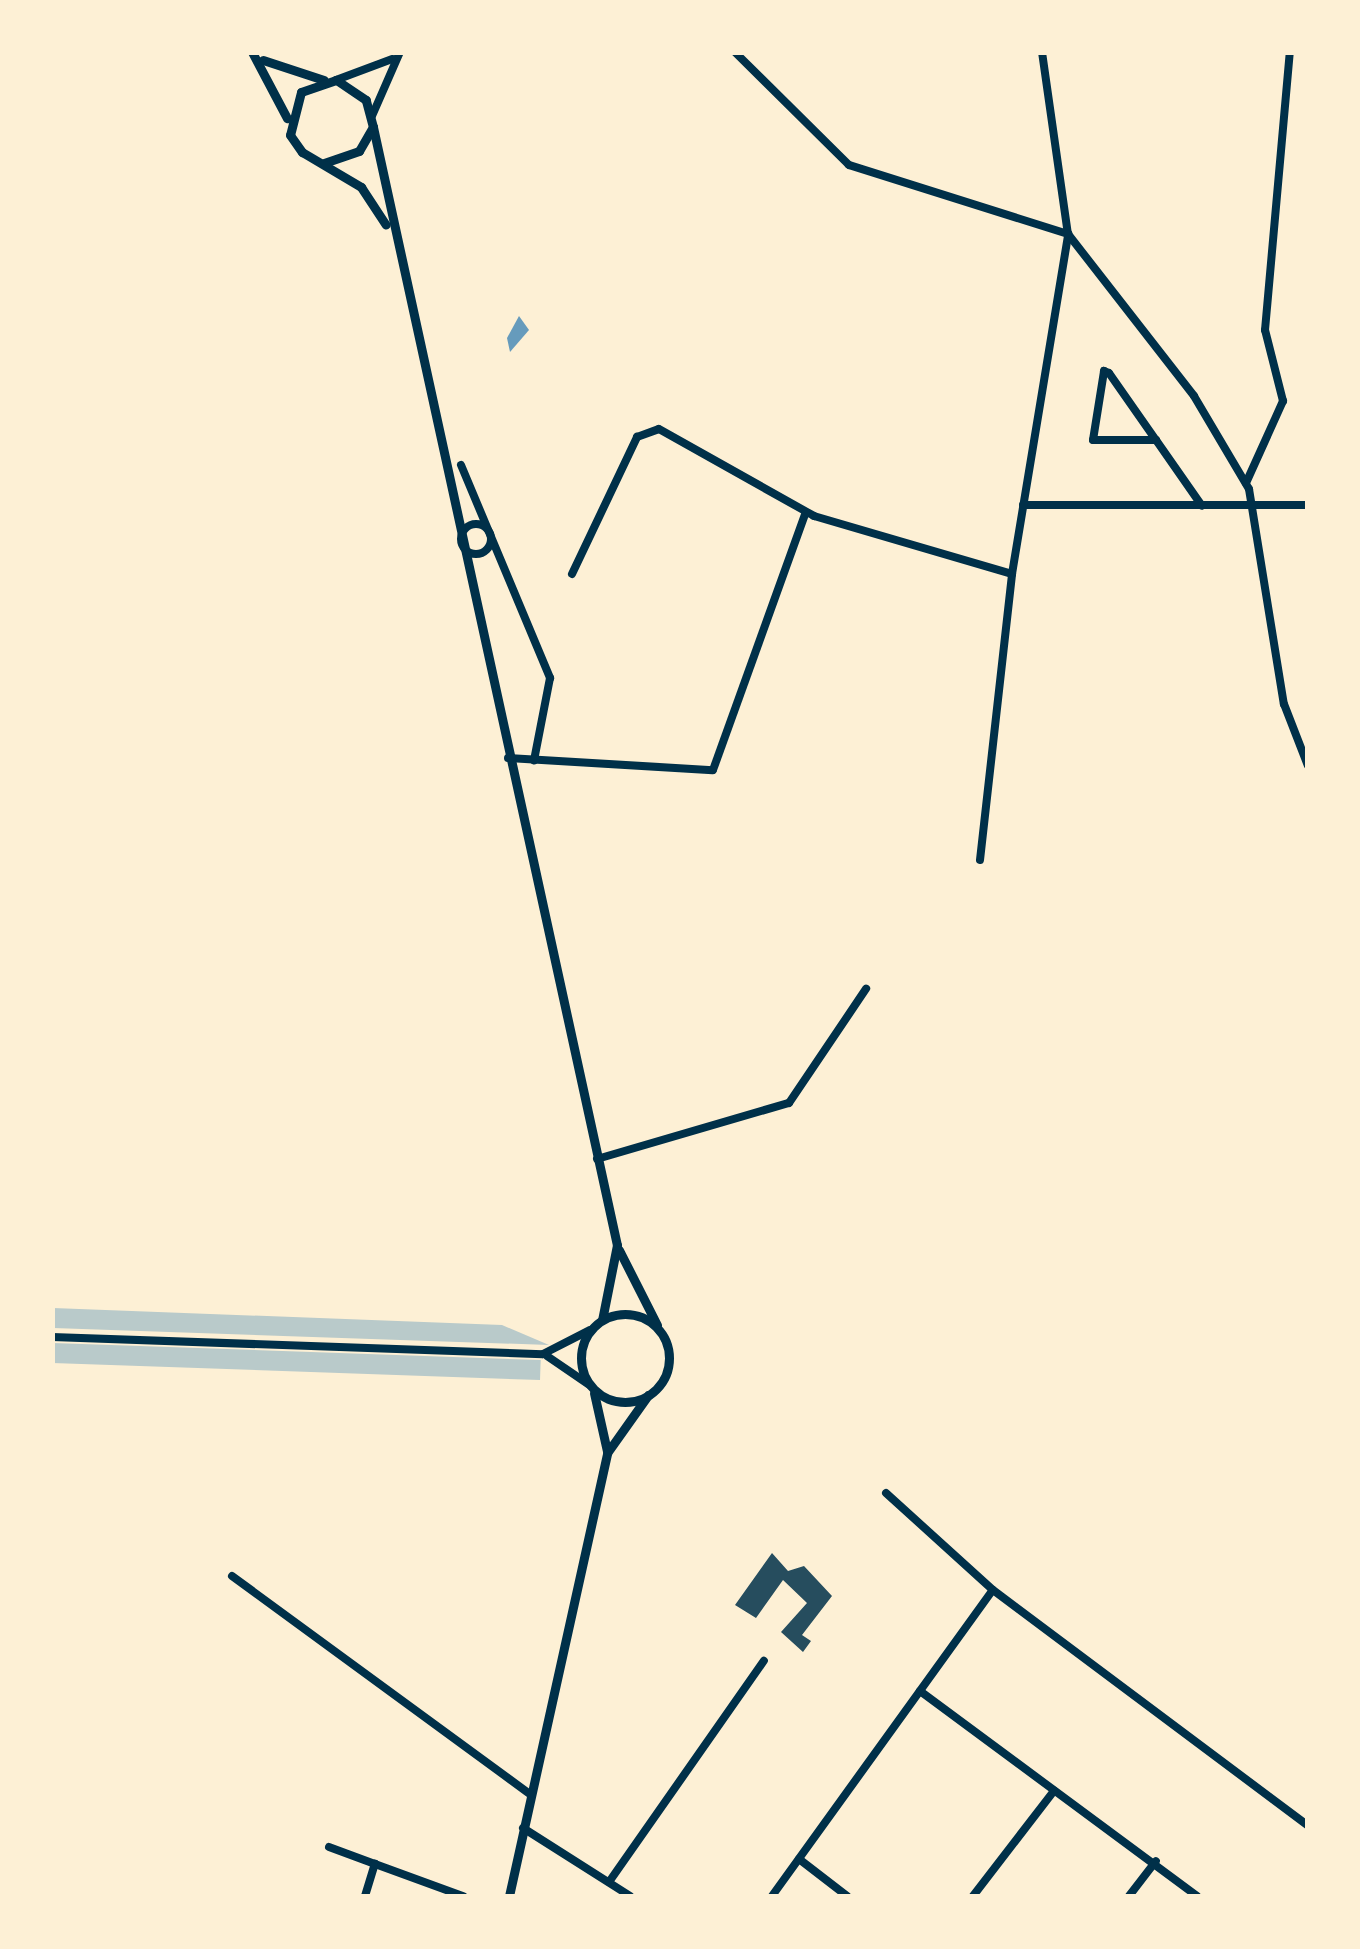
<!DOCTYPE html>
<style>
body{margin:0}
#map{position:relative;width:1360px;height:1949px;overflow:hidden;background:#fdf0d5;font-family:Ubuntu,sans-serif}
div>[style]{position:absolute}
.green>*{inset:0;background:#b9caca;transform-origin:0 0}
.water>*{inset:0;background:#669bbc}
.building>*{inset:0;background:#264d5e}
.minor>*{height:8px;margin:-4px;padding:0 4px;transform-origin:4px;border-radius:4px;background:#003049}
.minor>.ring{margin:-4px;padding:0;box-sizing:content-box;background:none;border:8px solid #003049;border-radius:50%}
.tertiary>*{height:9px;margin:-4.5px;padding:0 4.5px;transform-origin:4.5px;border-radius:4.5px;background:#003049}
.tertiary>.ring{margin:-4.5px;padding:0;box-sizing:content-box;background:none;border:9px solid #003049;border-radius:50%}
span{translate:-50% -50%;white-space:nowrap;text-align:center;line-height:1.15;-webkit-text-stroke:10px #fdf0d5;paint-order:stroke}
.frame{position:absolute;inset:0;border:55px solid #fdf0d5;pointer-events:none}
</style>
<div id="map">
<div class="green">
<div style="clip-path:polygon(53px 1308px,502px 1325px,549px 1345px,53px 1328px)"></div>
<div style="left:53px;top:1343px;width:488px;height:20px;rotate:2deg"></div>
</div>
<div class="water">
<div style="clip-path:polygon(519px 316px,529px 330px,510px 352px,507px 338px)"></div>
</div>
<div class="building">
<div style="clip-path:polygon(772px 1553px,788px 1571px,804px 1566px,832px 1596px,802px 1635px,811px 1641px,803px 1652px,781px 1632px,807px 1603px,783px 1580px,756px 1618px,735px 1605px)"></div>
</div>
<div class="minor">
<div style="left:1042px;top:52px;width:184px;rotate:81.9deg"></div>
<div style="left:1068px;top:234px;width:205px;rotate:52.1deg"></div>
<div style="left:1194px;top:396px;width:108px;rotate:59.4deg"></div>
<div style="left:1249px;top:489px;width:218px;rotate:80.8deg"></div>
<div style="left:1284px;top:704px;width:66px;rotate:68.8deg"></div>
<div style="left:336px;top:80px;width:60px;rotate:-20.6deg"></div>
<div style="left:372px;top:116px;width:70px;rotate:-66.4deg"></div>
<div style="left:1156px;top:440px;width:63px;rotate:180deg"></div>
<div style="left:1093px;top:440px;width:70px;rotate:-80.9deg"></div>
<div style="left:1104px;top:371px;width:5px;rotate:22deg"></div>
<div style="left:1109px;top:373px;width:82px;rotate:55deg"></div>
<div style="left:1156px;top:440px;width:80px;rotate:55.1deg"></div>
<div style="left:461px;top:465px;width:231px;rotate:67.3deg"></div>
<div style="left:550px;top:678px;width:84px;rotate:101deg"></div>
<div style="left:1246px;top:483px;width:90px;rotate:-65.7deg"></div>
<div style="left:1283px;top:401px;width:73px;rotate:-104.2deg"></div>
<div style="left:1265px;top:330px;width:279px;rotate:-84.9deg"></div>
<div style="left:1023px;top:505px;width:285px"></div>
<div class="ring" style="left:461px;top:524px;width:22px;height:22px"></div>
<div style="left:572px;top:574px;width:152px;rotate:-64.6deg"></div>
<div style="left:637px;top:437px;width:23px;rotate:-20deg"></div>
<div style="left:659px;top:429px;width:178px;rotate:29.3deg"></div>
<div style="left:814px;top:516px;width:206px;rotate:16.3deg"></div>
<div style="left:1012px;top:574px;width:345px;rotate:-80.6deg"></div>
<div style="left:1068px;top:234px;width:230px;rotate:-162.5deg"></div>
<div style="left:849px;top:165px;width:161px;rotate:-135.3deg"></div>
<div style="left:508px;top:758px;width:205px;rotate:3.4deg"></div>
<div style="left:713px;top:770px;width:274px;rotate:-70.2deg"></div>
<div style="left:980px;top:860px;width:288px;rotate:-83.6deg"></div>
<div style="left:597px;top:1159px;width:200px;rotate:-16.3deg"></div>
<div style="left:789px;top:1103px;width:138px;rotate:-56deg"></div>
<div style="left:52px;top:1337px;width:491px;rotate:2deg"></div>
<div style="left:543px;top:1354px;width:53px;rotate:-27.1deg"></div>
<div style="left:547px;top:1356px;width:53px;rotate:34.3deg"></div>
<div style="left:886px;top:1493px;width:144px;rotate:42.2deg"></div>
<div style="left:993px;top:1590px;width:394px;rotate:36.8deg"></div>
<div style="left:232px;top:1576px;width:369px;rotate:36.2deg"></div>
<div style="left:920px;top:1691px;width:345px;rotate:36.5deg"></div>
<div style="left:523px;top:1828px;width:127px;rotate:32.4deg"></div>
<div style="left:329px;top:1847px;width:49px;rotate:20.3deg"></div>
<div style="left:799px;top:1859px;width:61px;rotate:37.6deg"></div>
<div style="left:609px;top:1882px;width:270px;rotate:-55deg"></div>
<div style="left:365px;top:1896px;width:34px;rotate:-73deg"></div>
<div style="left:375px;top:1864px;width:94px;rotate:20deg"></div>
<div style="left:772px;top:1896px;width:377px;rotate:-54.2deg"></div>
<div style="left:973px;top:1896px;width:133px;rotate:-52.4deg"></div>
<div style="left:1129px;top:1896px;width:44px;rotate:-52.4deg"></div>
</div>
<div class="tertiary">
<div style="left:252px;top:52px;width:75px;rotate:62.1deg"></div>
<div style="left:263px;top:60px;width:64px;rotate:18.2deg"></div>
<div style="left:373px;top:127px;width:1144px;rotate:77.69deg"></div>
<div style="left:617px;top:1245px;width:76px;rotate:101.3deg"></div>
<div style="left:324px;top:163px;width:37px;rotate:-19deg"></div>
<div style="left:359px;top:151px;width:28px;rotate:-60deg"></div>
<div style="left:373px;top:127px;width:28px;rotate:-105deg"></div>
<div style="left:366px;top:100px;width:36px;rotate:-146deg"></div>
<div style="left:336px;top:80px;width:37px;rotate:161deg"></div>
<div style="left:301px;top:92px;width:44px;rotate:104.3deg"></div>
<div style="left:290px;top:135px;width:21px;rotate:55deg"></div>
<div style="left:302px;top:152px;width:69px;rotate:30.7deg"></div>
<div style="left:361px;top:187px;width:45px;rotate:56.7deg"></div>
<div style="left:619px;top:1250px;width:84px;rotate:63.1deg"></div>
<div class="ring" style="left:581px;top:1314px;width:79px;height:79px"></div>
<div style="left:594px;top:1393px;width:59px;rotate:77.4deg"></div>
<div style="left:509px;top:1896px;width:454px;rotate:-77.5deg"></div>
<div style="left:607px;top:1453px;width:71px;rotate:-54.7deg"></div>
</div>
<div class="frame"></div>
</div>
